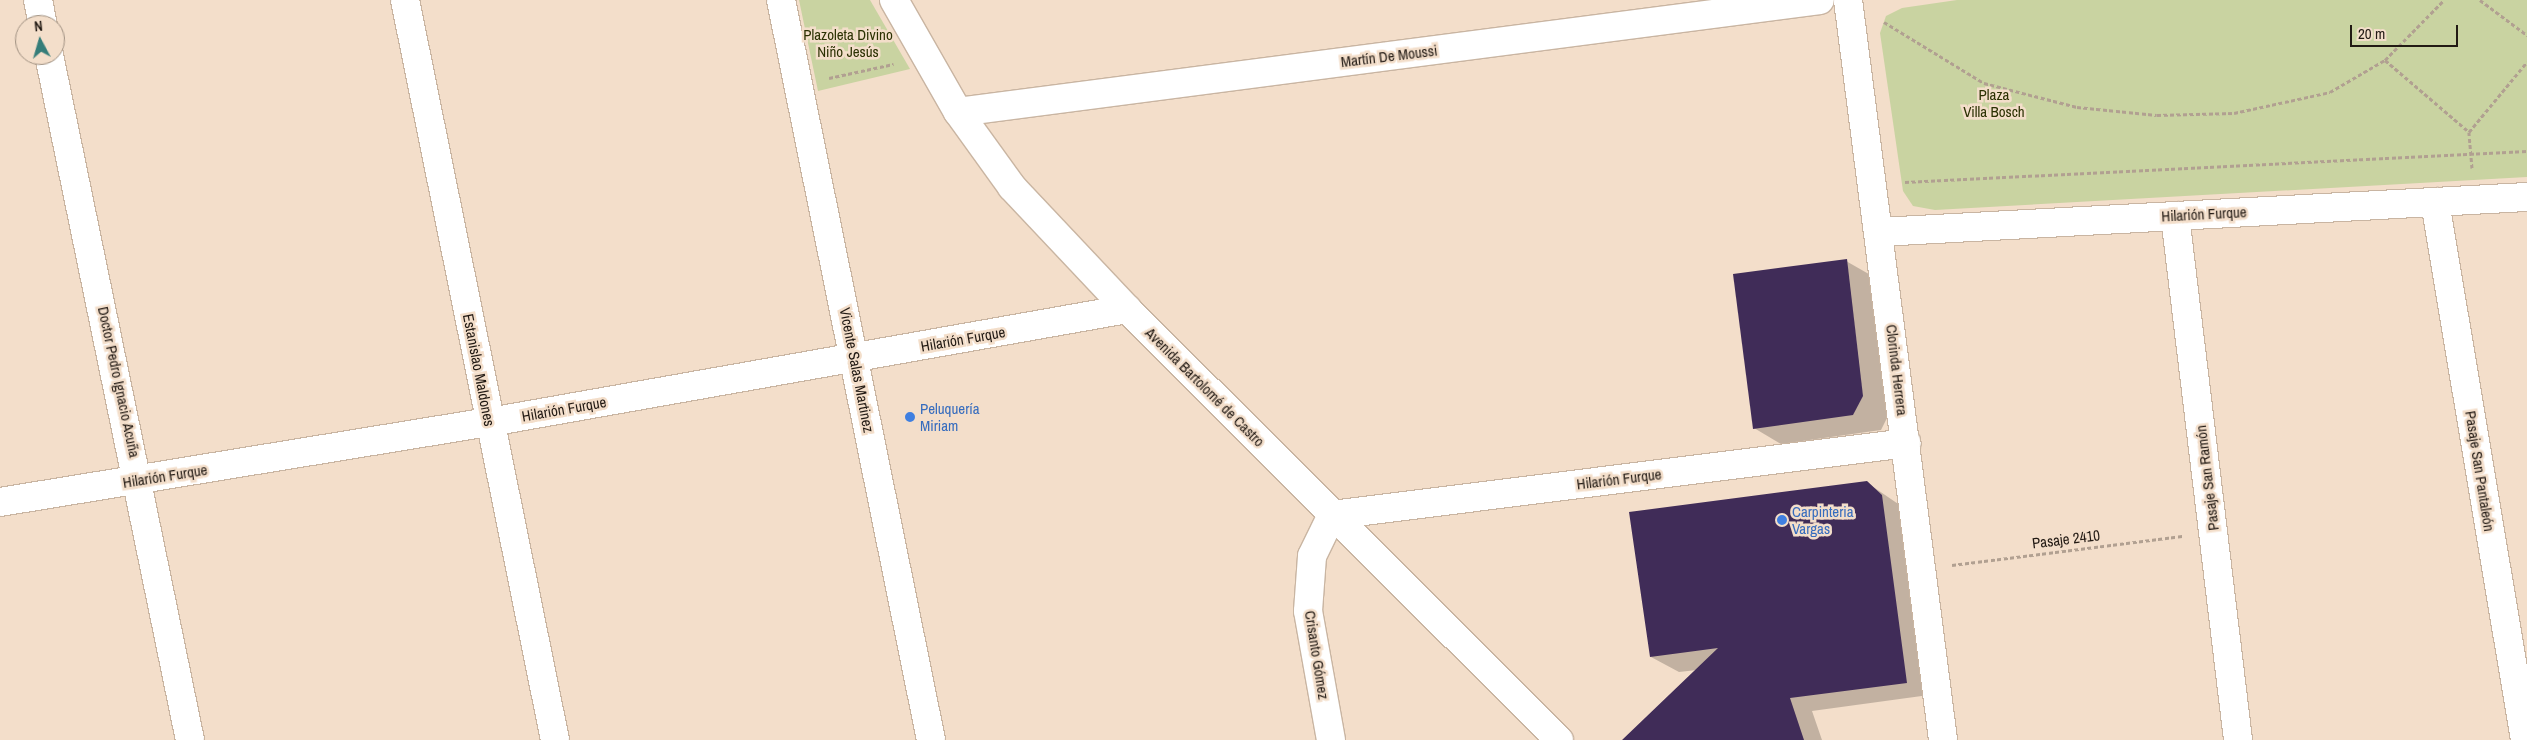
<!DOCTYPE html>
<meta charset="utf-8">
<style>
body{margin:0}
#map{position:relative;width:2527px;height:740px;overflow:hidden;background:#f3deca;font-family:"Archivo Narrow",sans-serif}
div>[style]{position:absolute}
.green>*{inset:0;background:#c9d3a1}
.shadow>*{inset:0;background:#0003}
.building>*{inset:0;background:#402c58}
.path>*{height:3px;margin-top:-1.5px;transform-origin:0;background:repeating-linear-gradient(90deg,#b1a091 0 4px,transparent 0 6.5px)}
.roads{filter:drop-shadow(1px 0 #c9b5a2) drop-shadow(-1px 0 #c9b5a2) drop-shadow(0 1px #c9b5a2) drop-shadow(0 -1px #c9b5a2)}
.street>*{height:28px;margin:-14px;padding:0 14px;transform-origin:14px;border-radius:14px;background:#fff}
.secondary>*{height:28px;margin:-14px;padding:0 14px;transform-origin:14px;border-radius:14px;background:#fff}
.dots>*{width:14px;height:14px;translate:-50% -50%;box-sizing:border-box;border:2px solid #f3deca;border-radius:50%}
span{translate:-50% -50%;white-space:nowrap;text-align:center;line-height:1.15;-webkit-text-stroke:5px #f3deca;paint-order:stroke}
.park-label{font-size:15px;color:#2b3103}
.street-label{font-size:15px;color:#221a14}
.shop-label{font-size:15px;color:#366cbe}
.left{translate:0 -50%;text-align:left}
.north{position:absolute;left:15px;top:15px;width:50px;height:50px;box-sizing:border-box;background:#f3deca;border:1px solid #9f9081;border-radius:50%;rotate:354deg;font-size:14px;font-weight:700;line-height:20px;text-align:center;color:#221a14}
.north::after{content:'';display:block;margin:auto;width:18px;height:22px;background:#357d79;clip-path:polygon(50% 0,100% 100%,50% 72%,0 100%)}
.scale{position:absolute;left:2350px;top:25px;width:108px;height:22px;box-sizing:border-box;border:2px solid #221a14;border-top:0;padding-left:6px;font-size:15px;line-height:18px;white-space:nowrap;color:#221a14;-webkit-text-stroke:4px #f3deca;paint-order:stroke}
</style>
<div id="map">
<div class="green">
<div style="clip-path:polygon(799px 0,870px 0,910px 69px,818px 91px)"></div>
<div style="clip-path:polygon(1957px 0,2527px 0,2527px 177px,1935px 210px,1913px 206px,1903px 191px,1880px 33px,1886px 16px,1902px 8px)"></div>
</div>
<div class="shadow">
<div style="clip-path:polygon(1846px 261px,1874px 277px,1890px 412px,1881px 430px,1781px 444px,1754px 428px)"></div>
<div style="clip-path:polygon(1866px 482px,1910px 512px,1929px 695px,1812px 711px,1822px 740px,1624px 740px,1697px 670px,1679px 672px,1651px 657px)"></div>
</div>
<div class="building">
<div style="clip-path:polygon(1847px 259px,1863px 396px,1853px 415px,1753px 429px,1733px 274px)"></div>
<div style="clip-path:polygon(1867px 481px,1882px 495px,1907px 683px,1790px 698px,1804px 740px,1622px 740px,1718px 648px,1650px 657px,1629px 512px)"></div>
</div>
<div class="path">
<div style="left:2480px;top:0;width:59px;rotate:36.7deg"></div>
<div style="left:1884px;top:22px;width:117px;rotate:31.4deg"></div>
<div style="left:1984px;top:83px;width:96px;rotate:14.5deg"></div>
<div style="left:2077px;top:107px;width:80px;rotate:5.7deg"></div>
<div style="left:2157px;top:115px;width:77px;rotate:-1.5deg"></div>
<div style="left:2234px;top:113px;width:98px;rotate:-12.3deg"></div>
<div style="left:2330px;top:92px;width:64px;rotate:-30.2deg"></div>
<div style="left:2385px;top:60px;width:84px;rotate:-45.5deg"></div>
<div style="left:2385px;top:60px;width:111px;rotate:40.6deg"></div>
<div style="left:829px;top:78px;width:66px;rotate:-12.2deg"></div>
<div style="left:2472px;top:168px;width:36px;rotate:-95deg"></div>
<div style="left:2469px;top:132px;width:91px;rotate:-50.4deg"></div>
<div style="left:1905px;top:182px;width:623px;rotate:-2.85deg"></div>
<div style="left:1952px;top:565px;width:232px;rotate:-7.2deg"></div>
</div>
<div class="roads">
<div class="street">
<div style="left:38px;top:0;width:25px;rotate:79deg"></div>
<div style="left:405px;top:0;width:755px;rotate:78.54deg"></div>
<div style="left:781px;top:0;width:755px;rotate:78.54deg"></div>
<div style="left:1848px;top:0;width:746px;rotate:82.68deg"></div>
<div style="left:49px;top:55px;width:699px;rotate:78.37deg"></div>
<div style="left:958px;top:112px;width:869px;rotate:-7.4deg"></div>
<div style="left:2435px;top:202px;width:545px;rotate:80.5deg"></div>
<div style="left:2175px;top:216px;width:528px;rotate:83.14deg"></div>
<div style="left:1880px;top:232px;width:648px;rotate:-3.1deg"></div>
<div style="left:0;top:502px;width:496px;rotate:-9.3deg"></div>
<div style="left:490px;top:422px;width:647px;rotate:-10.06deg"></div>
<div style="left:1331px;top:740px;width:131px;rotate:-100.1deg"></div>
<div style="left:1308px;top:611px;width:55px;rotate:-85.8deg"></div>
<div style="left:1312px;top:556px;width:46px;rotate:-64deg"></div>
<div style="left:1332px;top:515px;width:579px;rotate:-7.14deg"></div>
</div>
<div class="secondary">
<div style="left:894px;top:0;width:129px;rotate:60.3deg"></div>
<div style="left:958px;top:112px;width:92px;rotate:54.2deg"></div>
<div style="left:1012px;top:187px;width:168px;rotate:46.7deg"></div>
<div style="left:1127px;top:309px;width:610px;rotate:44.93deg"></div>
</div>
</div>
<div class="dots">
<div style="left:910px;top:417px;background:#3f7fe0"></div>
<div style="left:1782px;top:520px;background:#3f7fe0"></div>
</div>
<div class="park-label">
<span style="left:848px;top:43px">Plazoleta Divino<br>Niño Jesús</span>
<span style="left:1994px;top:103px">Plaza<br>Villa Bosch</span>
</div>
<div class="street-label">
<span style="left:1389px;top:56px;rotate:-7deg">Martín De Moussi</span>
<span style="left:2204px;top:214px;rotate:-3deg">Hilarión Furque</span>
<span style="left:963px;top:339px;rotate:-10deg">Hilarión Furque</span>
<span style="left:479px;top:370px;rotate:79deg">Estanislao Maldones</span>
<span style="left:857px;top:370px;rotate:79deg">Vicente Salas Martinez</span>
<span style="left:1897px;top:370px;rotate:83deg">Clorinda Herrera</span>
<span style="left:119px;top:382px;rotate:78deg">Doctor Pedro Ignacio Acuña</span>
<span style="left:1205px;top:387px;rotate:45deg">Avenida Bartolomé de Castro</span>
<span style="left:564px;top:409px;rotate:-10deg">Hilarión Furque</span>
<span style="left:2480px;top:471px;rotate:81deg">Pasaje San Pantaleón</span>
<span style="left:165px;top:476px;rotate:-9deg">Hilarión Furque</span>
<span style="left:2207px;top:478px;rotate:-97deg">Pasaje San Ramón</span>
<span style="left:1619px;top:479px;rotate:-7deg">Hilarión Furque</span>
<span style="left:2066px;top:539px;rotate:-7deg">Pasaje 2410</span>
<span style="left:1317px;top:655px;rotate:81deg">Crisanto Gómez</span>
</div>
<div class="shop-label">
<span class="left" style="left:920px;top:417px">Peluquería<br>Miriam</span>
<span class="left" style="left:1792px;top:520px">Carpinteria<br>Vargas</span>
</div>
<div class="north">N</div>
<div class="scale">20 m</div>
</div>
